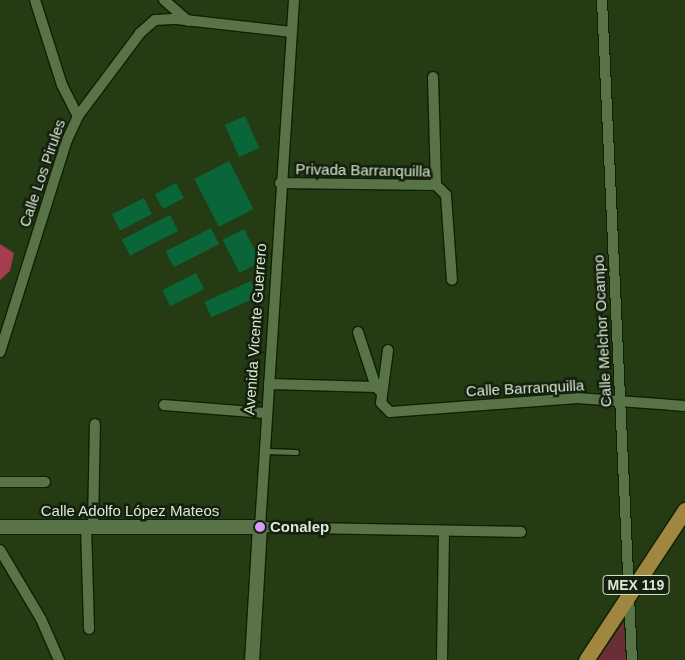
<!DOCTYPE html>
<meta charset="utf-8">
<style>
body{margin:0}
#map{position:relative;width:685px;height:660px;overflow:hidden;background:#243b14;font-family:Helvetica,sans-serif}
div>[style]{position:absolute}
.green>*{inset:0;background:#6a2e36}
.forest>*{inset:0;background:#a43d4d}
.building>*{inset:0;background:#0a6638;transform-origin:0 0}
.roads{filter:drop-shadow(1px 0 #0c2100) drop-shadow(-1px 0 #0c2100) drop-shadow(0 1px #0c2100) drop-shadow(0 -1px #0c2100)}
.lane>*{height:5px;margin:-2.5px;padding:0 2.5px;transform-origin:2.5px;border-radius:2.5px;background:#597349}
.street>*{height:10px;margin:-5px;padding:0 5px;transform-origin:5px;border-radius:5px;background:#597349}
.secondary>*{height:14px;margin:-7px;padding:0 7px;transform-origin:7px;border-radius:7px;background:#597349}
.primary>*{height:15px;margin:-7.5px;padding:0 7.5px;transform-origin:7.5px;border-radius:7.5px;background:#a0863e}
.dots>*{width:14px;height:14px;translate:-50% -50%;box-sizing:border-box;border:2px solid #141f0e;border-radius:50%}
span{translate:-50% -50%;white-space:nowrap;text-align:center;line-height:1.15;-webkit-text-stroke:5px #141f0e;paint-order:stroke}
.shield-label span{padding:1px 4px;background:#141f0e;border:1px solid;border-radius:4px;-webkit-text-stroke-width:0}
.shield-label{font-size:14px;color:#dae9d2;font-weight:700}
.street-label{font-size:15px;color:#dae9d2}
.poi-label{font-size:15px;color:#dae9d2;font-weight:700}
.left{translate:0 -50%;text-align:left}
</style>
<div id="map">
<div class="green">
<div style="clip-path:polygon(624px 622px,626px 660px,597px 660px)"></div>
</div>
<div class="forest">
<div style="clip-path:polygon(0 244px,14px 253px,10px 271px,0 280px)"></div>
</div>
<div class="building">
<div style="left:245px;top:116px;width:35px;height:22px;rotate:66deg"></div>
<div style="left:229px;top:161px;width:54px;height:39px;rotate:63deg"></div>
<div style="left:176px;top:183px;width:17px;height:24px;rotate:62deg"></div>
<div style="left:144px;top:198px;width:18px;height:36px;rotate:63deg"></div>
<div style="left:170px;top:215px;width:18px;height:54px;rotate:63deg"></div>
<div style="left:211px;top:228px;width:18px;height:51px;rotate:63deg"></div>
<div style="left:244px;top:229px;width:37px;height:24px;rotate:63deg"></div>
<div style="left:196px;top:273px;width:18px;height:38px;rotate:63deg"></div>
<div style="left:251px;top:281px;width:17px;height:51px;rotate:66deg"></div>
</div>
<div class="roads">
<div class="lane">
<div style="left:266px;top:451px;width:30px;rotate:2deg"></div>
</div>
<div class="street">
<div style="left:35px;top:0;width:89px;rotate:72.4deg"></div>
<div style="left:62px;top:85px;width:35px;rotate:63deg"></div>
<div style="left:164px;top:0;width:32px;rotate:41deg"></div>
<div style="left:294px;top:0;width:528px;rotate:93.69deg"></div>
<div style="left:260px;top:527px;width:261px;rotate:1.1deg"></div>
<div style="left:602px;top:0;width:661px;rotate:87.4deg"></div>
<div style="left:433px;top:77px;width:108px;rotate:88.4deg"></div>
<div style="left:280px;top:183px;width:156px;rotate:0.7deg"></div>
<div style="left:436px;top:185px;width:14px;rotate:45deg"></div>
<div style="left:446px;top:195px;width:85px;rotate:86deg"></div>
<div style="left:358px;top:332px;width:58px;rotate:71.9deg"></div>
<div style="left:388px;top:350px;width:53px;rotate:97.5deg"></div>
<div style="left:381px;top:403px;width:13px;rotate:45deg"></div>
<div style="left:390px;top:412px;width:188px;rotate:-4.3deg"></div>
<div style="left:577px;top:398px;width:108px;rotate:4.2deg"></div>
<div style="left:0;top:352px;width:222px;rotate:-72.5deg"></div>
<div style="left:67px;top:140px;width:26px;rotate:-65deg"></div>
<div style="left:78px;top:116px;width:104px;rotate:-53.2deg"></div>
<div style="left:140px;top:33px;width:20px;rotate:-41deg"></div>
<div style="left:155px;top:20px;width:22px;rotate:-3deg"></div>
<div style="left:177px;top:19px;width:115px;rotate:6.5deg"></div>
<div style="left:269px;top:384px;width:107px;rotate:1.6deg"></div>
<div style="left:376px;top:387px;width:8px;rotate:45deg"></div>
<div style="left:164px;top:405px;width:101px;rotate:4.5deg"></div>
<div style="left:0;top:482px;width:45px"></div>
<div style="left:86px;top:526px;width:103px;rotate:88.3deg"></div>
<div style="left:93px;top:526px;width:102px;rotate:-88.9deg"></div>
<div style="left:0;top:550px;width:80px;rotate:59.3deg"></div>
<div style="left:41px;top:619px;width:45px;rotate:66.3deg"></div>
<div style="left:442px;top:660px;width:128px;rotate:-89.1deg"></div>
</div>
<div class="secondary">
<div style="left:0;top:527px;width:260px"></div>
<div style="left:260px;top:527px;width:133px;rotate:93.4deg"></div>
</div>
<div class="primary">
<div style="left:586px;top:660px;width:180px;rotate:-56.6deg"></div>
</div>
</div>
<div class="dots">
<div style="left:260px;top:527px;background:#d99af7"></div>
</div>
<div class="shield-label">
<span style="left:636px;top:585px">MEX 119</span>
</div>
<div class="street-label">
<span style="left:363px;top:170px;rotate:1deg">Privada Barranquilla</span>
<span style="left:42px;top:173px;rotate:-71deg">Calle Los Pirules</span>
<span style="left:255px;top:329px;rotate:-86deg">Avenida Vicente Guerrero</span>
<span style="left:602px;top:331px;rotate:-93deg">Calle Melchor Ocampo</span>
<span style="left:525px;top:388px;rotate:-3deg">Calle Barranquilla</span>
<span style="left:130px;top:511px">Calle Adolfo López Mateos</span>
</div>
<div class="poi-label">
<span class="left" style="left:270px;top:527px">Conalep</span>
</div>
</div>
